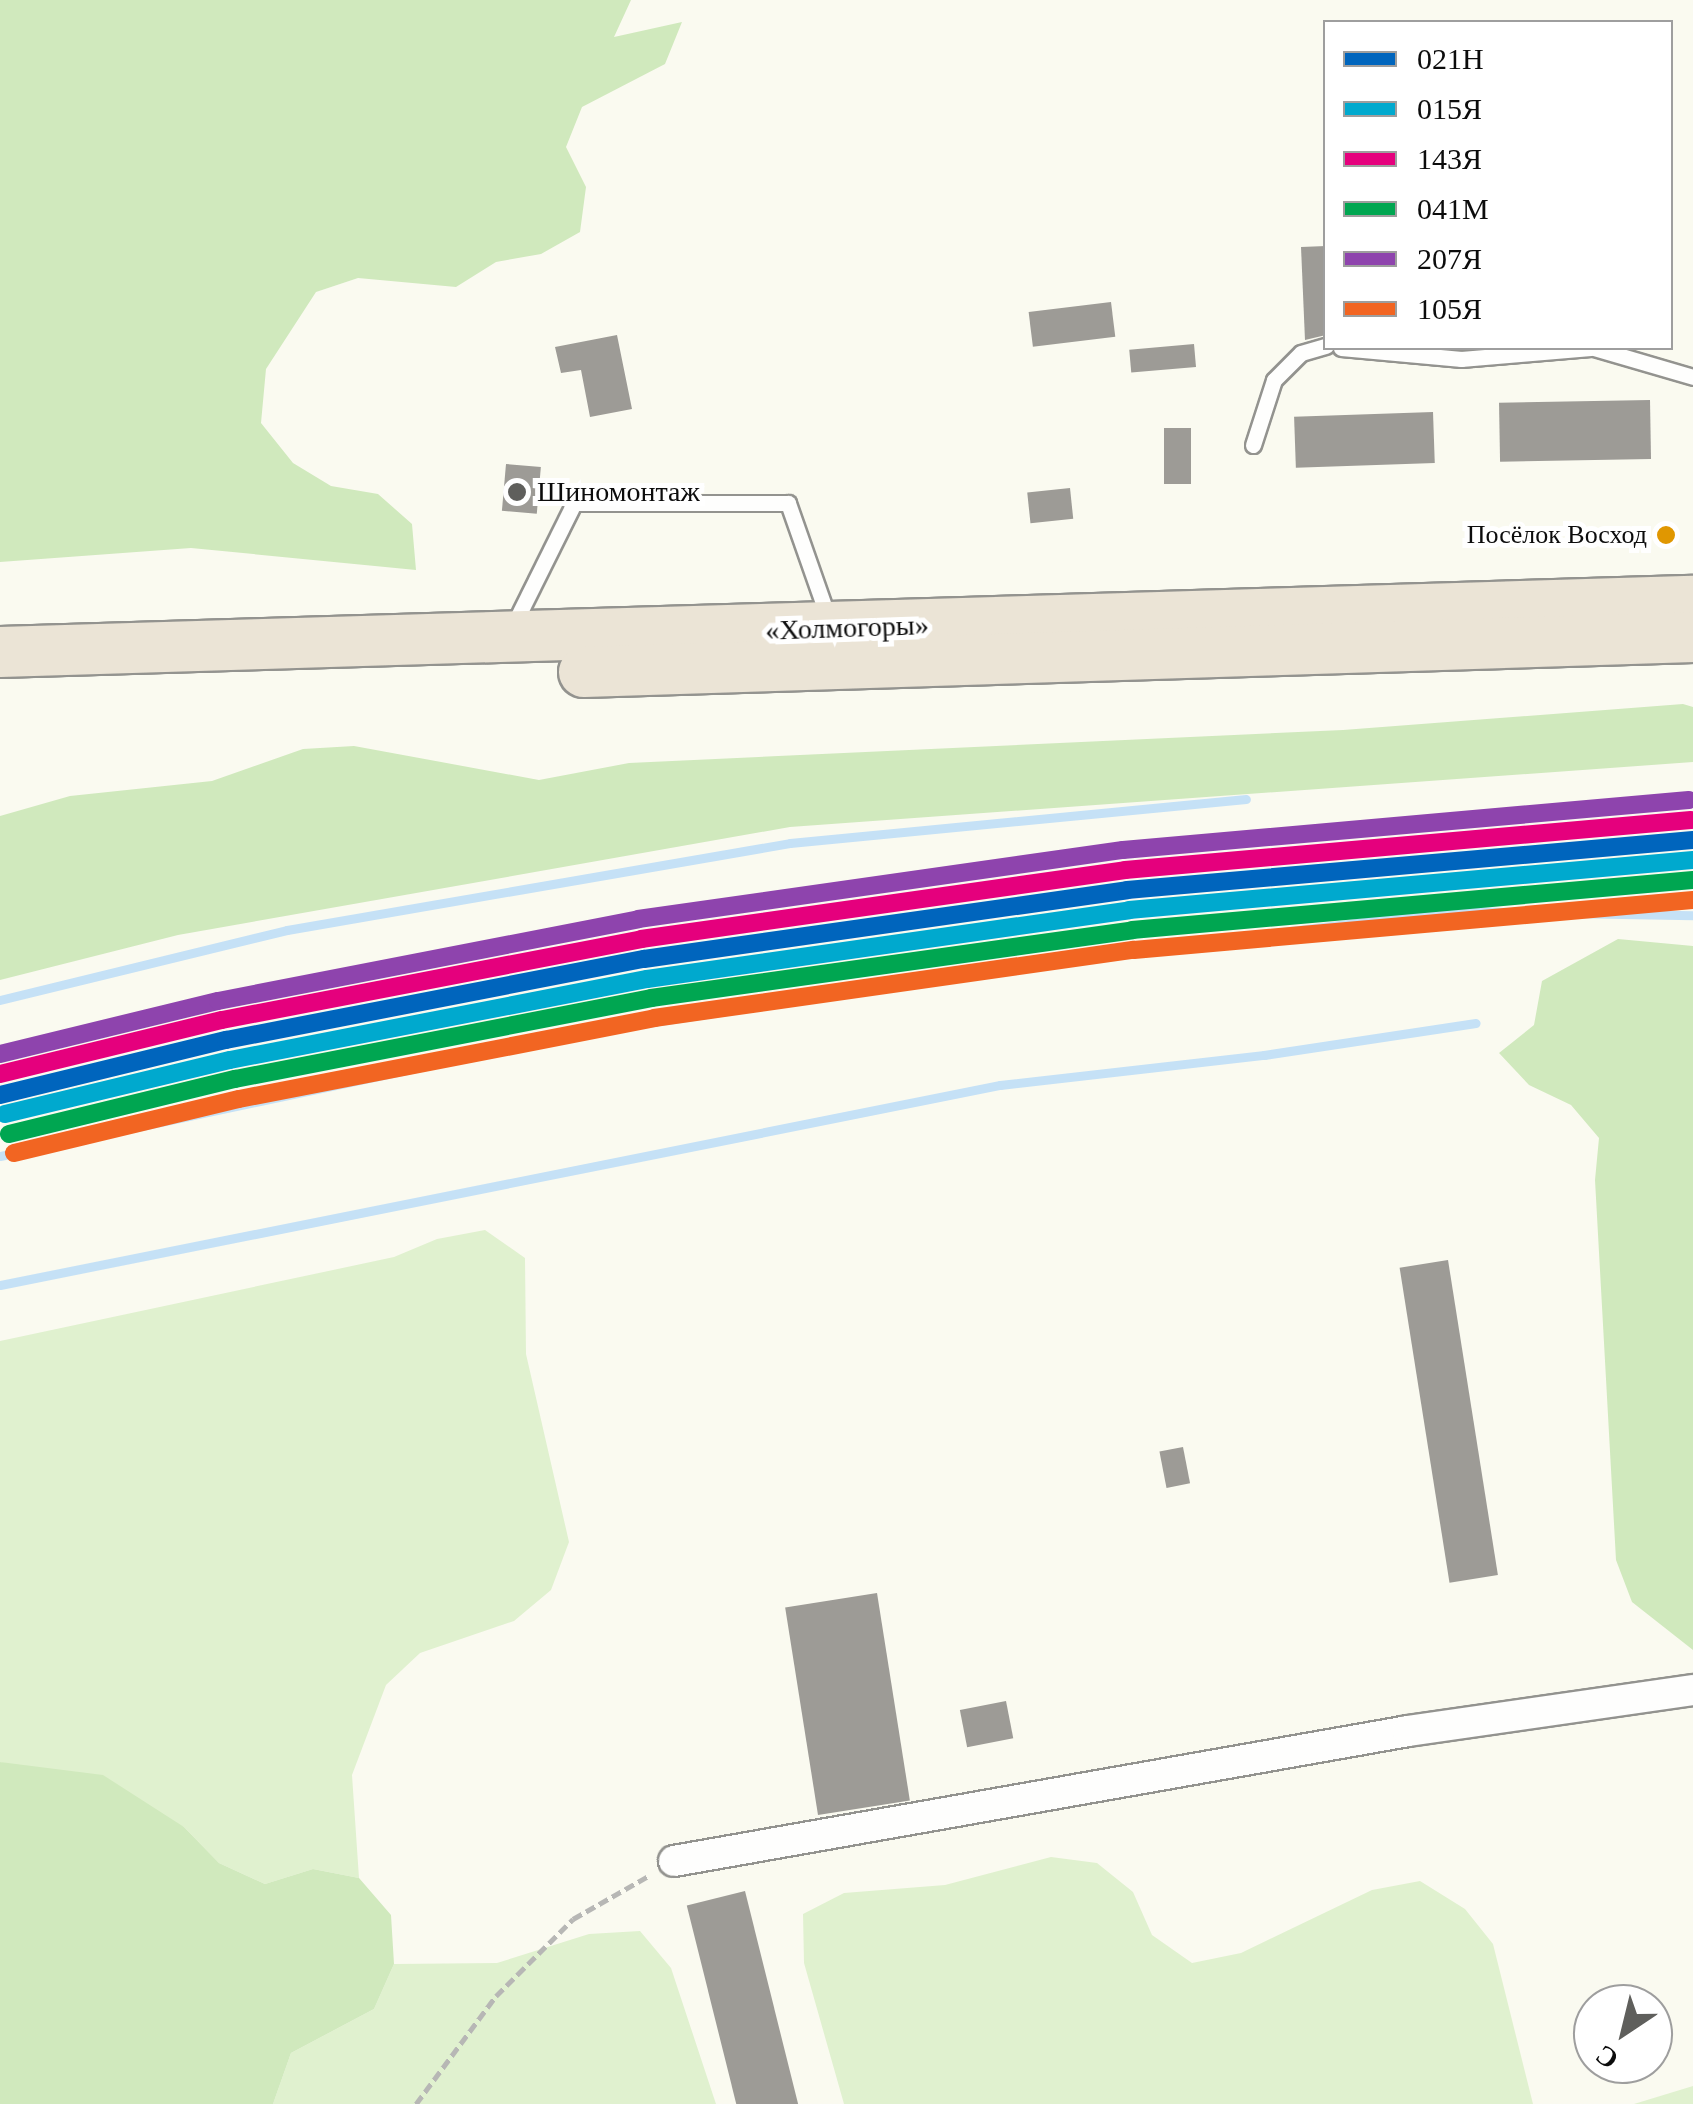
<!DOCTYPE html>
<meta charset="utf-8">
<style>
body{margin:0}
#map{position:relative;width:1693px;height:2104px;overflow:hidden;background:#fafaf0;font-family:Georgia,serif}
div>[style]{position:absolute}
.green>*{inset:0;background:#e0f1cf}
.forest>*{inset:0;background:#d0e9bd}
.stream>*{height:9px;margin:-4.5px;padding:0 4.5px;transform-origin:4.5px;border-radius:4.5px;background:#c5e1f6}
.building>*{inset:0;background:#9d9b96;transform-origin:0 0}
.path>*{height:5px;margin-top:-2.5px;transform-origin:0;background:repeating-linear-gradient(90deg,#b7b7b5 0 10px,transparent 0 15px)}
.roads{filter:drop-shadow(2px 0 #93938f) drop-shadow(-2px 0 #93938f) drop-shadow(0 2px #93938f) drop-shadow(0 -2px #93938f)}
.service>*{height:15px;margin:-7.5px;padding:0 7.5px;transform-origin:7.5px;border-radius:7.5px;background:#fefefd}
.minor>*{height:30px;margin:-15px;padding:0 15px;transform-origin:15px;border-radius:15px;background:#fefefd}
.trunk>*{height:50px;margin:-25px;padding:0 25px;transform-origin:25px;border-radius:25px;background:#ebe4d6}
.rail-1>*{height:18px;margin:-9px;padding:0 9px;transform-origin:9px;border-radius:9px;background:#0065bd}
.rail-2>*{height:18px;margin:-9px;padding:0 9px;transform-origin:9px;border-radius:9px;background:#00a9ce}
.rail-3>*{height:18px;margin:-9px;padding:0 9px;transform-origin:9px;border-radius:9px;background:#e5007d}
.rail-4>*{height:18px;margin:-9px;padding:0 9px;transform-origin:9px;border-radius:9px;background:#00a651}
.rail-5>*{height:18px;margin:-9px;padding:0 9px;transform-origin:9px;border-radius:9px;background:#8e44ad}
.rail-6>*{height:18px;margin:-9px;padding:0 9px;transform-origin:9px;border-radius:9px;background:#f26522}
.dots>*{width:28px;height:28px;translate:-50% -50%;box-sizing:border-box;border:5px solid #fff;border-radius:50%}
span{translate:-50% -50%;white-space:nowrap;text-align:center;line-height:1.15;-webkit-text-stroke:10px #fff;paint-order:stroke}
.bus-label{font-size:26px;color:#0c0c0c}
.right{translate:-100% -50%;text-align:right}
.poi-label{font-size:28px;color:#0c0c0c}
.left{translate:0 -50%;text-align:left}
.street-label{font-size:28px;color:#0c0c0c}
.legend{position:absolute;left:1323px;top:20px;width:350px;height:330px;box-sizing:border-box;background:#fff;border:2px solid #9e9e9e;margin:0;padding:12px 18px;list-style:none;font-size:30px;color:#0c0c0c}
.legend li{display:flex;align-items:center;gap:20px;height:50px}
.legend b{width:50px;border:2px solid #9e9e9e}
.north{position:absolute;left:1573px;top:1984px;width:100px;height:100px;box-sizing:border-box;background:#fff;border:2px solid #9e9e9e;border-radius:50%;rotate:215deg;font-size:28px;font-weight:700;line-height:40px;text-align:center;color:#0c0c0c}
.north::after{content:'';display:block;margin:auto;width:35px;height:45px;background:#5f5f5c;clip-path:polygon(50% 0,100% 100%,50% 72%,0 100%)}
</style>
<div id="map">
<div class="green">
<div style="clip-path:polygon(485px 1230px,525px 1258px,526px 1354px,569px 1542px,551px 1590px,514px 1621px,420px 1653px,386px 1685px,352px 1775px,359px 1878px,313px 1869px,265px 1884px,219px 1863px,184px 1827px,0 1762px,0 1341px,394px 1257px,437px 1239px)"></div>
<div style="clip-path:polygon(1051px 1857px,1097px 1863px,1133px 1892px,1152px 1935px,1192px 1963px,1241px 1953px,1372px 1890px,1420px 1881px,1465px 1909px,1493px 1944px,1533px 2104px,844px 2104px,804px 1963px,803px 1914px,844px 1893px,945px 1885px)"></div>
<div style="clip-path:polygon(640px 1931px,671px 1968px,716px 2104px,273px 2104px,291px 2053px,374px 2009px,394px 1964px,497px 1963px,589px 1934px)"></div>
<div style="clip-path:polygon(1693px 2086px,1693px 2104px,1634px 2104px)"></div>
</div>
<div class="forest">
<div style="clip-path:polygon(0 0,631px 0,614px 37px,682px 22px,665px 64px,582px 107px,566px 147px,586px 187px,580px 232px,541px 254px,496px 262px,456px 287px,358px 278px,316px 292px,266px 369px,261px 423px,293px 463px,331px 486px,378px 494px,412px 524px,416px 570px,191px 548px,0 562px)"></div>
<div style="clip-path:polygon(1683px 704px,1693px 707px,1693px 762px,790px 827px,178px 935px,0 980px,0 816px,70px 796px,212px 781px,303px 749px,354px 746px,539px 780px,629px 763px,1343px 730px)"></div>
<div style="clip-path:polygon(1618px 939px,1693px 946px,1693px 1650px,1632px 1602px,1616px 1560px,1595px 1180px,1599px 1138px,1571px 1105px,1529px 1085px,1499px 1053px,1534px 1025px,1542px 981px)"></div>
<div style="clip-path:polygon(0 1762px,103px 1775px,184px 1827px,219px 1863px,265px 1884px,313px 1869px,359px 1878px,391px 1915px,394px 1964px,374px 2009px,291px 2053px,273px 2104px,0 2104px)"></div>
</div>
<div class="stream">
<div style="left:0;top:1000px;width:295px;rotate:-13.7deg"></div>
<div style="left:287px;top:930px;width:510px;rotate:-9.81deg"></div>
<div style="left:790px;top:843px;width:458px;rotate:-5.5deg"></div>
<div style="left:0;top:1156px;width:600px;rotate:-11.93deg"></div>
<div style="left:587px;top:1032px;width:539px;rotate:-8.54deg"></div>
<div style="left:1120px;top:952px;width:338px;rotate:-7deg"></div>
<div style="left:1456px;top:911px;width:237px;rotate:1deg"></div>
<div style="left:0;top:1285px;width:1020px;rotate:-11.31deg"></div>
<div style="left:1000px;top:1085px;width:266px;rotate:-6.5deg"></div>
<div style="left:1264px;top:1055px;width:214px;rotate:-8.6deg"></div>
</div>
<div class="building">
<div style="clip-path:polygon(1326px 246px,1326px 335px,1305px 340px,1301px 247px)"></div>
<div style="left:1111px;top:302px;width:35px;height:83px;rotate:83deg"></div>
<div style="clip-path:polygon(617px 335px,632px 409px,590px 417px,581px 370px,561px 373px,555px 347px)"></div>
<div style="left:1194px;top:344px;width:23px;height:65px;rotate:85deg"></div>
<div style="left:1650px;top:400px;width:59px;height:151px;rotate:89deg"></div>
<div style="left:1433px;top:412px;width:51px;height:139px;rotate:88deg"></div>
<div style="left:1164px;top:428px;width:27px;height:56px"></div>
<div style="left:506px;top:464px;width:35px;height:47px;rotate:5deg"></div>
<div style="left:1070px;top:488px;width:31px;height:43px;rotate:84deg"></div>
<div style="left:1448px;top:1260px;width:319px;height:49px;rotate:81deg"></div>
<div style="left:1183px;top:1447px;width:37px;height:24px;rotate:79deg"></div>
<div style="left:877px;top:1593px;width:210px;height:93px;rotate:81deg"></div>
<div style="left:1006px;top:1701px;width:38px;height:47px;rotate:79deg"></div>
<div style="left:745px;top:1891px;width:220px;height:60px;rotate:76deg"></div>
</div>
<div class="path">
<div style="left:416px;top:2104px;width:134px;rotate:-53.5deg"></div>
<div style="left:496px;top:1996px;width:109px;rotate:-45deg"></div>
<div style="left:573px;top:1919px;width:89px;rotate:-29.7deg"></div>
</div>
<div class="roads">
<div class="service">
<div style="left:1341px;top:348px;width:121px;rotate:5.2deg"></div>
<div style="left:1461px;top:359px;width:130px;rotate:-4.8deg"></div>
<div style="left:1594px;top:348px;width:103px;rotate:16.3deg"></div>
<div style="left:1253px;top:445px;width:68px;rotate:-72.1deg"></div>
<div style="left:1274px;top:380px;width:38px;rotate:-45deg"></div>
<div style="left:1301px;top:353px;width:26px;rotate:-16deg"></div>
<div style="left:512px;top:628px;width:140px;rotate:-63.6deg"></div>
<div style="left:574px;top:503px;width:214px"></div>
<div style="left:788px;top:503px;width:124px;rotate:70.7deg"></div>
</div>
<div class="minor">
<div style="left:674px;top:1861px;width:745px;rotate:-10.04deg"></div>
<div style="left:1408px;top:1731px;width:288px;rotate:-8.2deg"></div>
</div>
<div class="trunk">
<div style="left:0;top:652px;width:1694px;rotate:-1.73deg"></div>
<div style="left:584px;top:672px;width:1110px;rotate:-1.81deg"></div>
</div>
</div>
<div class="rail-1">
<div style="left:0;top:1095px;width:233px;rotate:-13.7deg"></div>
<div style="left:226px;top:1040px;width:426px;rotate:-11deg"></div>
<div style="left:644px;top:959px;width:488px;rotate:-8.1deg"></div>
<div style="left:1127px;top:890px;width:568px;rotate:-5.05deg"></div>
</div>
<div class="rail-2">
<div style="left:5px;top:1114px;width:231px;rotate:-13.5deg"></div>
<div style="left:230px;top:1060px;width:425px;rotate:-11deg"></div>
<div style="left:647px;top:979px;width:487px;rotate:-8.1deg"></div>
<div style="left:1129px;top:910px;width:566px;rotate:-5.07deg"></div>
</div>
<div class="rail-3">
<div style="left:0;top:1074px;width:228px;rotate:-13.7deg"></div>
<div style="left:222px;top:1020px;width:427px;rotate:-10.9deg"></div>
<div style="left:641px;top:939px;width:489px;rotate:-8.1deg"></div>
<div style="left:1125px;top:870px;width:568px;rotate:-5.05deg"></div>
</div>
<div class="rail-4">
<div style="left:9px;top:1134px;width:233px;rotate:-13.7deg"></div>
<div style="left:235px;top:1079px;width:424px;rotate:-11deg"></div>
<div style="left:651px;top:998px;width:486px;rotate:-8deg"></div>
<div style="left:1132px;top:930px;width:563px;rotate:-5.09deg"></div>
</div>
<div class="rail-5">
<div style="left:0;top:1054px;width:224px;rotate:-13.7deg"></div>
<div style="left:218px;top:1001px;width:428px;rotate:-11deg"></div>
<div style="left:638px;top:919px;width:490px;rotate:-8.1deg"></div>
<div style="left:1123px;top:850px;width:568px;rotate:-5.05deg"></div>
</div>
<div class="rail-6">
<div style="left:14px;top:1153px;width:231px;rotate:-13.5deg"></div>
<div style="left:239px;top:1099px;width:423px;rotate:-11deg"></div>
<div style="left:654px;top:1018px;width:485px;rotate:-8.1deg"></div>
<div style="left:1134px;top:950px;width:561px;rotate:-5.11deg"></div>
</div>
<div class="dots">
<div style="left:517px;top:492px;background:#5f5f5c"></div>
<div style="left:1666px;top:535px;background:#e09701"></div>
</div>
<div class="bus-label">
<span class="right" style="left:1647px;top:535px">Посёлок Восход</span>
</div>
<div class="poi-label">
<span class="left" style="left:537px;top:492px">Шиномонтаж</span>
</div>
<div class="street-label">
<span style="left:847px;top:628px;rotate:-2deg">«Холмогоры»</span>
</div>
<ul class="legend">
<li><b style="height:12px;background:#0065bd"></b>021Н</li>
<li><b style="height:12px;background:#00a9ce"></b>015Я</li>
<li><b style="height:12px;background:#e5007d"></b>143Я</li>
<li><b style="height:12px;background:#00a651"></b>041М</li>
<li><b style="height:12px;background:#8e44ad"></b>207Я</li>
<li><b style="height:12px;background:#f26522"></b>105Я</li>
</ul>
<div class="north">С</div>
</div>
